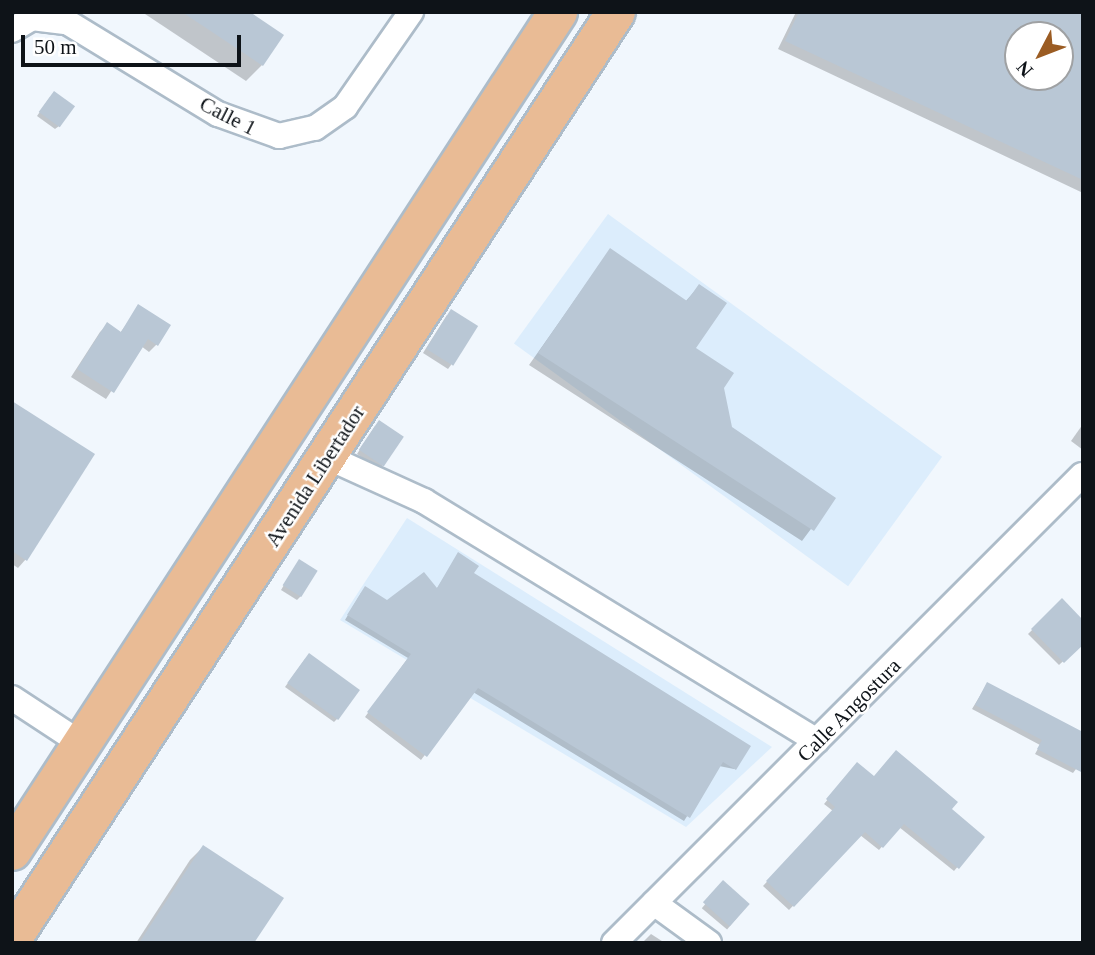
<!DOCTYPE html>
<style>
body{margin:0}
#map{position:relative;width:1095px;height:955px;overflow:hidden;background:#f1f7fd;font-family:Georgia,serif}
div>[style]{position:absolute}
.built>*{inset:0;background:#dcedfc;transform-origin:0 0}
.shadow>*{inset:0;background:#0003;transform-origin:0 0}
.building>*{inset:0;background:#b9c7d5;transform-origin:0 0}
.roads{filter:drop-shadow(2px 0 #adbcc9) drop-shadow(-2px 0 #adbcc9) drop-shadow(0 2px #adbcc9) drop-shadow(0 -2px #adbcc9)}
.minor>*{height:24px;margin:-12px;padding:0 12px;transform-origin:12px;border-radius:12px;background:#fff}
.primary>*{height:38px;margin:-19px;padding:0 19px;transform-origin:19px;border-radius:19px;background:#e9bb95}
span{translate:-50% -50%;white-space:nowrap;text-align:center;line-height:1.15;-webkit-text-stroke:5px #fff;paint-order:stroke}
.street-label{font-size:21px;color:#0e1318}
.frame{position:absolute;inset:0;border:14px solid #0e1318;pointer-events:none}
.north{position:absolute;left:1004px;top:21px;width:70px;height:70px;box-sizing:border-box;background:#fff;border:2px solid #9fa1a3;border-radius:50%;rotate:228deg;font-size:19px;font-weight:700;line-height:28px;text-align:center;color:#0e1318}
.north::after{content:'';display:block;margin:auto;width:24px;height:32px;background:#9b5c23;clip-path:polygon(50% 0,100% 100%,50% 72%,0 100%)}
.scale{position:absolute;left:21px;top:35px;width:220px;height:32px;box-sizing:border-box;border:4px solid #0e1318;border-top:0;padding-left:9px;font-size:21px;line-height:24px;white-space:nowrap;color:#0e1318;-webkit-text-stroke:5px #fff;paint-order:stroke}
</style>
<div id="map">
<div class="built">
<div style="left:608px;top:214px;width:413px;height:160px;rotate:36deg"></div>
<div style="clip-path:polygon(407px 518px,772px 747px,686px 827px,340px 620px)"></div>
</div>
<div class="shadow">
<div style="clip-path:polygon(142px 12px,246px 12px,262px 65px,246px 81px)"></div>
<div style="clip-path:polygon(796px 12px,941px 12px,1018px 49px,1018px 77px,1060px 77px,1060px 35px,1036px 35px,1083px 12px,1083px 193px,778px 49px)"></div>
<div style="clip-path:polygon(50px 97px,59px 126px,55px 129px,37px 116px)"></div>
<div style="clip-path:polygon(610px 250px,685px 302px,699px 286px,694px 348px,722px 387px,731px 428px,834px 498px,802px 541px,529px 365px)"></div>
<div style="clip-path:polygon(139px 307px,157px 344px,149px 352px,141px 346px,106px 399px,71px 377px,100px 332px,107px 325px,120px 333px)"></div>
<div style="clip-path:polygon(447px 315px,451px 365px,448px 369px,423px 353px)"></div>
<div style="clip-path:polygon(12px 403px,26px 559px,18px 568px,12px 564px)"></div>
<div style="clip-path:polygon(1083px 424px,1083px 450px,1071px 441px)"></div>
<div style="clip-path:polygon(375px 426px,383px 465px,379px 469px,357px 454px)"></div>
<div style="clip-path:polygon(458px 555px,472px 574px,748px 746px,734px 769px,719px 766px,684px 821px,473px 692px,421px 760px,365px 717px,408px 658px,345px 620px,361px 593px,387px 602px,436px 590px)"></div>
<div style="clip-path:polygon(296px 565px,301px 596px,297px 600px,281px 590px)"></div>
<div style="clip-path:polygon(1062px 601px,1083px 643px,1059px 665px,1028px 634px)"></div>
<div style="clip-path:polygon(305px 659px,338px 718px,334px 722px,285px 687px)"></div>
<div style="clip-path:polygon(987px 684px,1076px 769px,1073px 773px,1035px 754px,1040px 745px,972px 709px)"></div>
<div style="clip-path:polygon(854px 768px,950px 810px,983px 837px,954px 871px,899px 827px,879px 850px,860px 835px,789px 910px,763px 886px,833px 811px,824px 804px)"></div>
<div style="clip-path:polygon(203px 847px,253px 943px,136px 943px,190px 860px)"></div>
<div style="left:723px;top:883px;width:33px;height:33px;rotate:40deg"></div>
<div style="clip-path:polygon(651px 934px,665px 943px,642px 943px)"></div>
</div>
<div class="building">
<div style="clip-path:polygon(182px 12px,250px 12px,284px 35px,263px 66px)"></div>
<div style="clip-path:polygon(evenodd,799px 12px,1083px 12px,1083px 180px,785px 41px,799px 12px,1018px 35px,1060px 35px,1060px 77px,1018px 77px,1018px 35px)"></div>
<div style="left:54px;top:91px;width:26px;height:26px;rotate:36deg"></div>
<div style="clip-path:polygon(610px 248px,687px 301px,699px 284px,727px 303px,696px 348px,734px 373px,724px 388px,732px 427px,836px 498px,814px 531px,538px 353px)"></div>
<div style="clip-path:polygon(138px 304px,171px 325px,158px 346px,148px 339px,114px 393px,77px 369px,107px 322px,121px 332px)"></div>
<div style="left:451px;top:309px;width:32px;height:47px;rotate:32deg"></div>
<div style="clip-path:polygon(12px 401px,95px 454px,27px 561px,12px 551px)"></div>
<div style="left:379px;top:420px;width:30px;height:36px;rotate:34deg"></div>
<div style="clip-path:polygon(458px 552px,479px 566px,474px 573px,751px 746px,736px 770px,723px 762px,690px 818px,478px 688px,427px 757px,367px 712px,411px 654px,347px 615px,365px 586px,387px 600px,424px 572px,437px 588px)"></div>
<div style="left:299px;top:559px;width:22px;height:31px;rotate:32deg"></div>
<div style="clip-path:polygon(1062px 598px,1083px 620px,1083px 645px,1064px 663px,1031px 629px)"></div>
<div style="left:309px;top:653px;width:63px;height:37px;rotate:36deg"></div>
<div style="clip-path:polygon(987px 682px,1083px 732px,1083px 773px,1037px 749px,1042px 740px,975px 705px)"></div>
<div style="clip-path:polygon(896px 750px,958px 802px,952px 809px,985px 837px,959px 869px,904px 824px,883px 848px,865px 832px,794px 907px,766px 881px,835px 807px,826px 799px,857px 762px,874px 776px)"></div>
<div style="clip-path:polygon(203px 845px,284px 898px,254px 943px,139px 943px)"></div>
<div style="left:723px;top:880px;width:36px;height:30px;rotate:42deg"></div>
</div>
<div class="roads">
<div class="minor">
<div style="left:12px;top:30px;width:23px;rotate:-31deg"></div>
<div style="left:32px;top:18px;width:35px;rotate:7deg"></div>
<div style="left:67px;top:22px;width:177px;rotate:31.4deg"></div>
<div style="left:218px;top:114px;width:65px;rotate:19.8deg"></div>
<div style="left:279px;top:136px;width:37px;rotate:-13deg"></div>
<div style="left:315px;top:128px;width:37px;rotate:-35deg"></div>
<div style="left:345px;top:107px;width:116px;rotate:-55.2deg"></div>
<div style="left:327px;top:457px;width:107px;rotate:24.4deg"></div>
<div style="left:424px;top:501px;width:460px;rotate:31.4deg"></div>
<div style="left:12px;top:698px;width:84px;rotate:33.3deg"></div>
<div style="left:654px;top:903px;width:68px;rotate:36deg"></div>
<div style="left:614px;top:943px;width:662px;rotate:-45deg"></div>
</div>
<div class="primary">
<div style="left:12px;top:851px;width:1001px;rotate:-56.94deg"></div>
<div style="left:12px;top:939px;width:1106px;rotate:-56.91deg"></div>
</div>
</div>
<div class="street-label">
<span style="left:228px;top:116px;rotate:27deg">Calle 1</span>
<span style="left:315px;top:476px;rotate:-57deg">Avenida Libertador</span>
<span style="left:849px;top:710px;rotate:-45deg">Calle Angostura</span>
</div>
<div class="frame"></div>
<div class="north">N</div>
<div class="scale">50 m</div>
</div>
